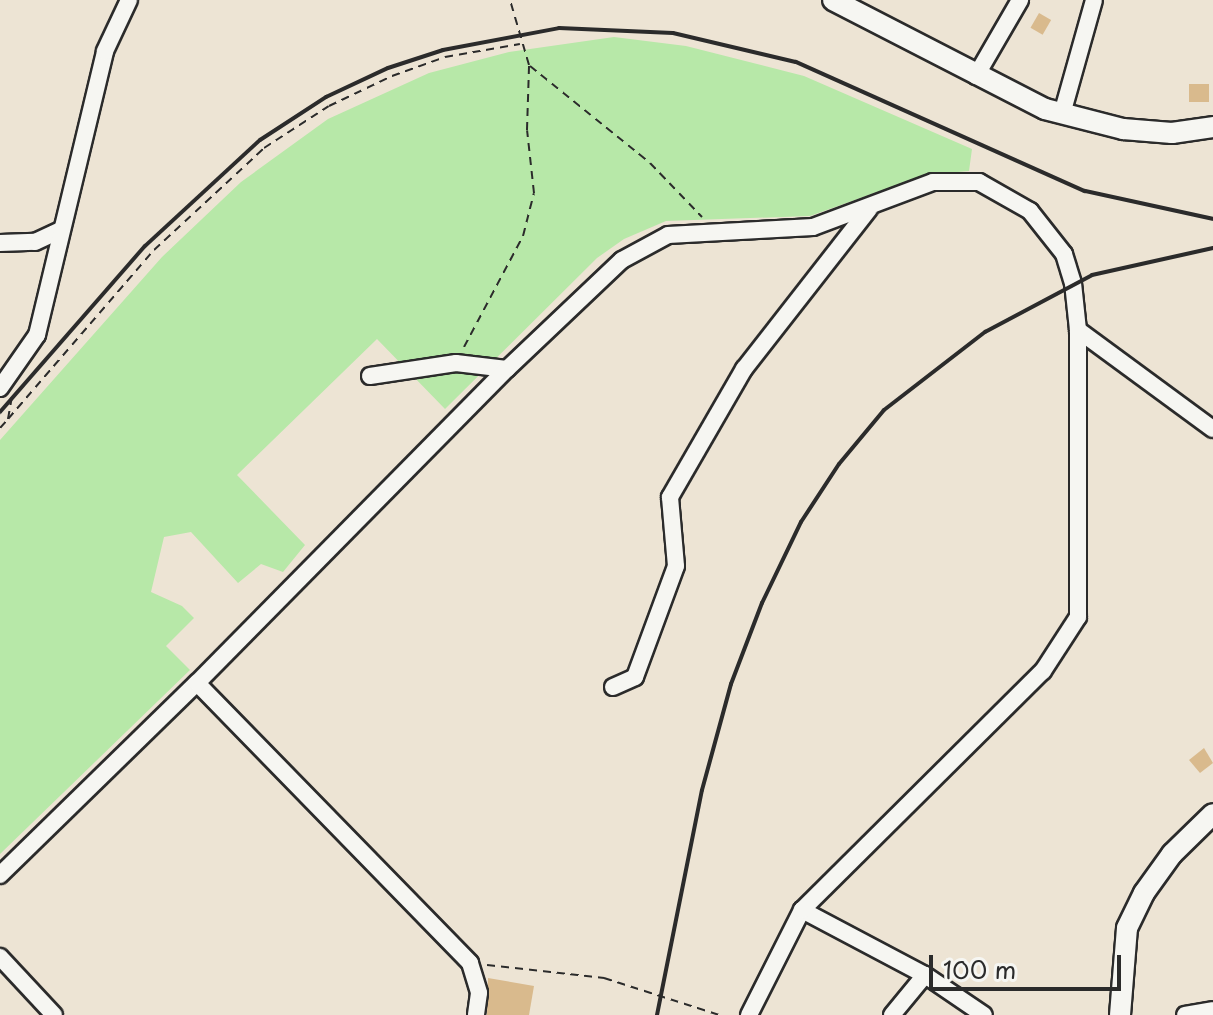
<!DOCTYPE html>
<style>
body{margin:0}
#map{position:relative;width:1213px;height:1015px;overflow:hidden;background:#ede4d4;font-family:"Playpen Sans",sans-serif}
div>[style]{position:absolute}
.green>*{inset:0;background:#b7e8a8}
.building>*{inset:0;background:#d9ba8d;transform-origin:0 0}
.path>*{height:2px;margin-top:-1px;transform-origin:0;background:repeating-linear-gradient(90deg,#2b2b2b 0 8px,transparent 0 14px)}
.roads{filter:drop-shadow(2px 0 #2b2b2b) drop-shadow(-2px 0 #2b2b2b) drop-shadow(0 2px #2b2b2b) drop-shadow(0 -2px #2b2b2b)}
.minor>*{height:16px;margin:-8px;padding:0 8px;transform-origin:8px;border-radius:8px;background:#f6f6f2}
.major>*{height:20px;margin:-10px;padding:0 10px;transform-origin:10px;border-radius:10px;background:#f6f6f2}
.rail>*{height:4px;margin:-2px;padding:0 2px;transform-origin:2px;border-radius:2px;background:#2b2b2b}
span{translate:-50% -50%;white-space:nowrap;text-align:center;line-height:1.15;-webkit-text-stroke:8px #f6f6f2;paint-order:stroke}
.scale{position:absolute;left:929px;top:955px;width:192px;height:36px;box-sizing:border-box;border:4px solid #2b2b2b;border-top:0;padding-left:10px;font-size:24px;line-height:28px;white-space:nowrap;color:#2b2b2b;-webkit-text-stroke:6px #f6f6f2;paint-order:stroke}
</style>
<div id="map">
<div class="green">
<div style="clip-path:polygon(614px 37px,686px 46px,804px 76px,972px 149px,969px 171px,925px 175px,810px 216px,666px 221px,624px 239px,597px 258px,445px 409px,377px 339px,237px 475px,305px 545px,283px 572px,261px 564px,238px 583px,191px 532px,164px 537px,151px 592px,182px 606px,194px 618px,166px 646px,190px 670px,0 854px,0 440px,162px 257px,241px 182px,328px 119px,429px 73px,509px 52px)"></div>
</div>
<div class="building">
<div style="left:1039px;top:13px;width:14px;height:17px;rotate:30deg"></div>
<div style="left:1209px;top:84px;width:18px;height:20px;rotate:90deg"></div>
<div style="clip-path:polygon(1204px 748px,1213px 763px,1200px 773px,1189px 760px)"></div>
<div style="clip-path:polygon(488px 978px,534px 986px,529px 1015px,487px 1015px)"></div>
</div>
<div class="path">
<div style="left:530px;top:66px;width:154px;rotate:38.9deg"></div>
<div style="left:650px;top:163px;width:75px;rotate:46.1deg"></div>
<div style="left:464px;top:347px;width:126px;rotate:-62deg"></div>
<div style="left:523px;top:236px;width:44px;rotate:-75.7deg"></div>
<div style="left:534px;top:193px;width:63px;rotate:-96.3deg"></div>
<div style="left:527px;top:130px;width:65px;rotate:-88.2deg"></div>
<div style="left:529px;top:65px;width:68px;rotate:-106.3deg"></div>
<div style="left:8px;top:419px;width:223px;rotate:-49.2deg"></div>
<div style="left:154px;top:250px;width:150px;rotate:-42.8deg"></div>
<div style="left:264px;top:148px;width:77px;rotate:-32.9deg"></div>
<div style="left:329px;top:106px;width:70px;rotate:-25.5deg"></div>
<div style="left:392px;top:76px;width:56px;rotate:-19.7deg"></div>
<div style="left:445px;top:57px;width:76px;rotate:-9.8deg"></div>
<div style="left:0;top:428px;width:12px;rotate:-48deg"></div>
<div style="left:8px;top:419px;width:22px;rotate:-80deg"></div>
<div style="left:487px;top:965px;width:118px;rotate:6.3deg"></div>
<div style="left:604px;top:978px;width:121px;rotate:17.8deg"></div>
</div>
<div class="roads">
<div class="minor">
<div style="left:976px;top:76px;width:88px;rotate:-59.9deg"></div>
<div style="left:1062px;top:114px;width:118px;rotate:-74.3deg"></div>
<div style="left:0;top:243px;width:35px;rotate:-2deg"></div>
<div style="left:35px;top:242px;width:29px;rotate:-25deg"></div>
<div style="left:370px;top:376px;width:87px;rotate:-8.6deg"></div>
<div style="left:456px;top:363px;width:51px;rotate:6.7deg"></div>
<div style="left:0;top:388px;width:65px;rotate:-55.1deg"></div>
<div style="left:37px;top:335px;width:292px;rotate:-76.5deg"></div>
<div style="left:105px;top:51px;width:56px;rotate:-64.8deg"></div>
<div style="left:197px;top:683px;width:391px;rotate:45.7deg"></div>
<div style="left:470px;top:963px;width:31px;rotate:73deg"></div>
<div style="left:479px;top:993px;width:22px;rotate:98deg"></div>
<div style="left:613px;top:687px;width:24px;rotate:-24deg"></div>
<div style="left:635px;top:677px;width:118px;rotate:-69.7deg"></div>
<div style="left:676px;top:566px;width:69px;rotate:-95deg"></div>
<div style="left:670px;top:497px;width:148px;rotate:-60deg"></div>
<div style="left:744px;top:369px;width:203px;rotate:-52deg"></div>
<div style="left:0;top:875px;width:275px;rotate:-44.3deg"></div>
<div style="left:197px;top:683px;width:441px;rotate:-45.4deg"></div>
<div style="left:507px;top:369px;width:158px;rotate:-43.5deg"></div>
<div style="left:622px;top:260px;width:52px;rotate:-28.5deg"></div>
<div style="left:668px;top:235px;width:145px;rotate:-3.2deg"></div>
<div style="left:813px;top:227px;width:128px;rotate:-20.6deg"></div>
<div style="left:933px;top:182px;width:46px"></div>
<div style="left:979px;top:182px;width:59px;rotate:29.6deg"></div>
<div style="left:1030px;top:211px;width:55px;rotate:51.7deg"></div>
<div style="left:1064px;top:254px;width:30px;rotate:73deg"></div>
<div style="left:1073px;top:283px;width:47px;rotate:83.9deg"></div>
<div style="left:1078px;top:330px;width:167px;rotate:36.3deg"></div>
<div style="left:802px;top:910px;width:139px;rotate:27.9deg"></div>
<div style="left:925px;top:975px;width:71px;rotate:34.1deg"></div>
<div style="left:0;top:957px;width:79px;rotate:47deg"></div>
<div style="left:749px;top:1015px;width:118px;rotate:-63.2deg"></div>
<div style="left:802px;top:910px;width:339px;rotate:-44.8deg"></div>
<div style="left:1043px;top:671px;width:64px;rotate:-57.1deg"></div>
<div style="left:1078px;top:617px;width:287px;rotate:-90deg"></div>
<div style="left:892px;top:1015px;width:52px;rotate:-50.5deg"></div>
<div style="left:1185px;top:1015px;width:28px;rotate:-10deg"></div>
</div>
<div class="major">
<div style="left:833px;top:0;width:238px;rotate:27.2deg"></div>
<div style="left:1045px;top:109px;width:81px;rotate:14.4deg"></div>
<div style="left:1123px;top:129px;width:49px;rotate:4.7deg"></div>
<div style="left:1172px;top:133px;width:41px;rotate:-8.3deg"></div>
<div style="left:1120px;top:1015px;width:87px;rotate:-85.4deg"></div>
<div style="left:1127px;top:928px;width:39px;rotate:-64deg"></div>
<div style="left:1144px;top:893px;width:48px;rotate:-54.3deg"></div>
<div style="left:1172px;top:854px;width:57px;rotate:-44.3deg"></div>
</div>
</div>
<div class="rail">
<div style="left:0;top:412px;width:220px;rotate:-48.9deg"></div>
<div style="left:145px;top:246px;width:156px;rotate:-42.7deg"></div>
<div style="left:260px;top:140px;width:79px;rotate:-33.1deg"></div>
<div style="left:326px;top:97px;width:68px;rotate:-25.1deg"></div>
<div style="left:388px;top:68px;width:58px;rotate:-18.1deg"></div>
<div style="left:443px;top:50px;width:118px;rotate:-10.7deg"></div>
<div style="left:559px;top:28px;width:114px;rotate:2.5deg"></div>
<div style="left:673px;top:33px;width:126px;rotate:13.3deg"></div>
<div style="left:796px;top:62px;width:316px;rotate:24.1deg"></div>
<div style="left:1085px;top:191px;width:131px;rotate:12.3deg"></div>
<div style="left:657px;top:1015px;width:229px;rotate:-78.7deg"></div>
<div style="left:702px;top:790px;width:110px;rotate:-74.7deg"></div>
<div style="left:731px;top:684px;width:87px;rotate:-69.1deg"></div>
<div style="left:762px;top:603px;width:90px;rotate:-64.3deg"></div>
<div style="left:801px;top:522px;width:69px;rotate:-56.8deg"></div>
<div style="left:839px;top:464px;width:70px;rotate:-50.2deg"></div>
<div style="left:884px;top:410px;width:128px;rotate:-37.7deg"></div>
<div style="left:985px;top:332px;width:121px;rotate:-28deg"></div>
<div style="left:1092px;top:275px;width:124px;rotate:-12.6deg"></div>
</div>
<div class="scale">100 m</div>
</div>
